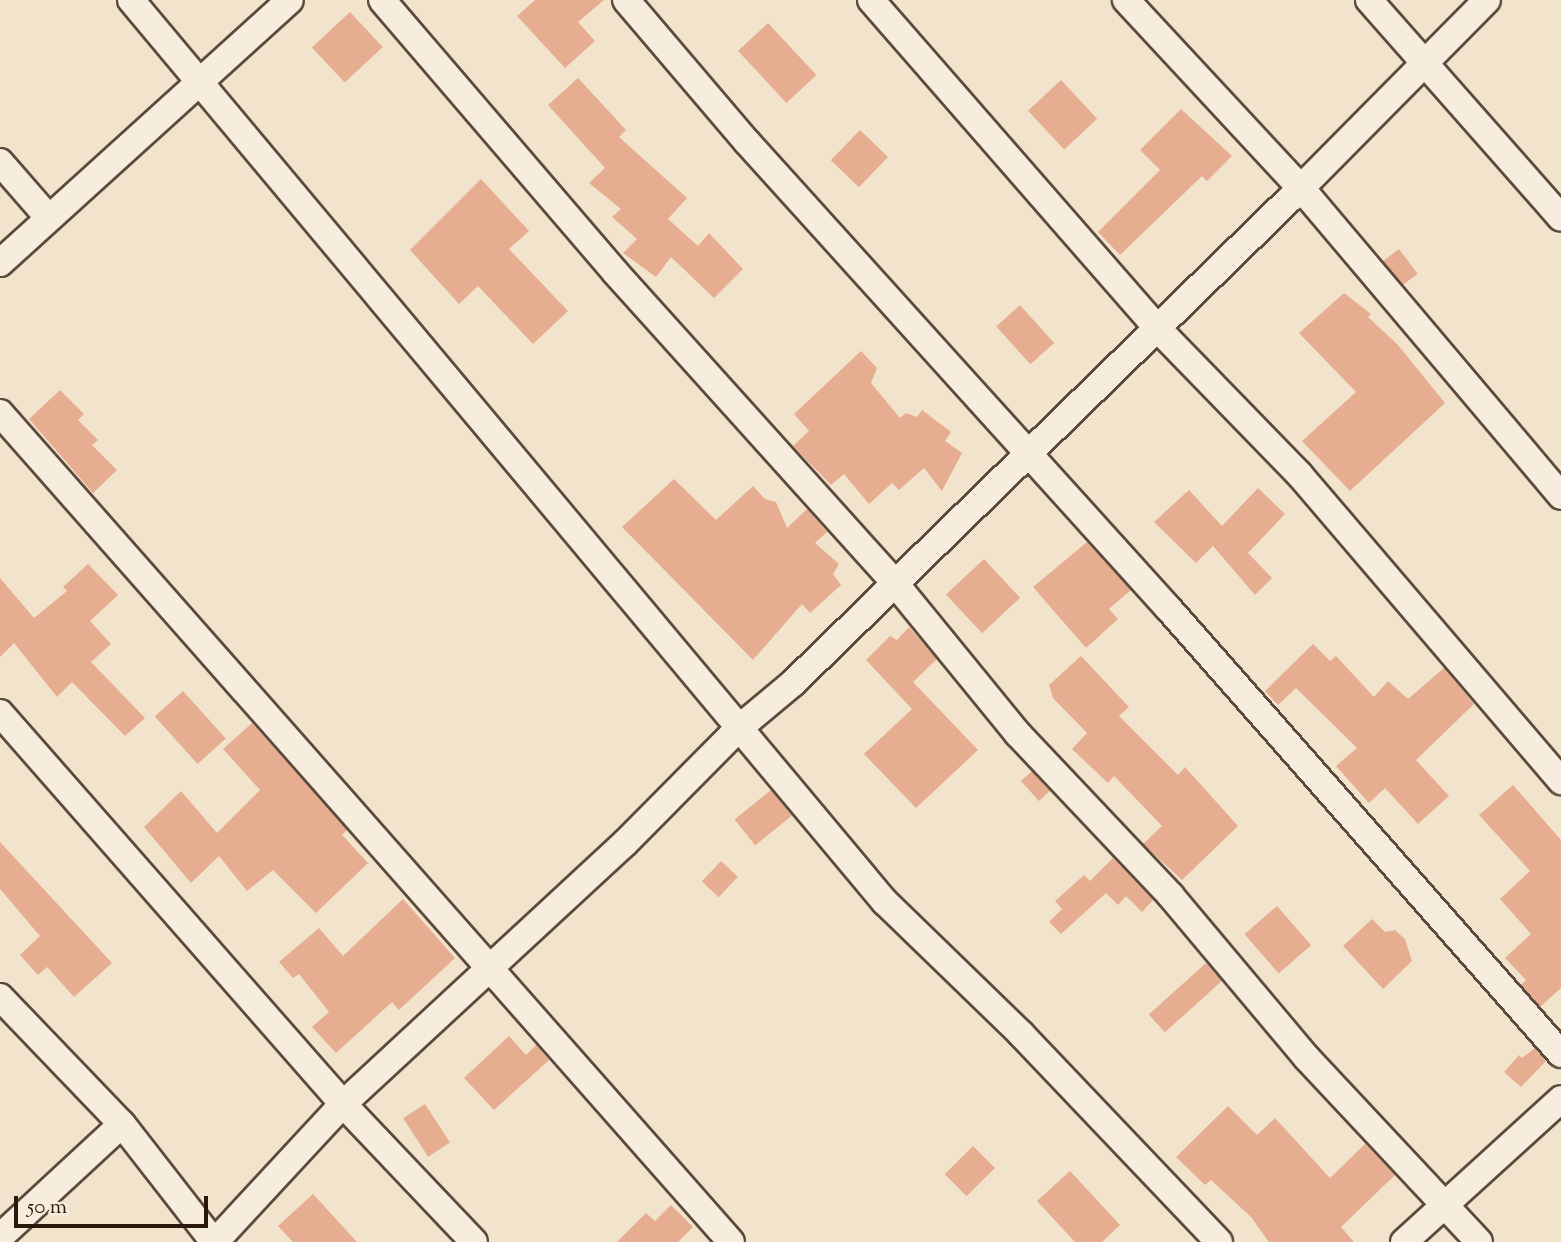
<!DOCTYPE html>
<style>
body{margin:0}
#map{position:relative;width:1561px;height:1242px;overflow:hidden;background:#f2e4cc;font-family:"Sorts Mill Goudy",serif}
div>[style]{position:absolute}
.building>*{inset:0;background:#e6ad90;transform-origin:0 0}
.roads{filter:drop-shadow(2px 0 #5c4b3c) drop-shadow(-2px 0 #5c4b3c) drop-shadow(0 2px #5c4b3c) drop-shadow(0 -2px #5c4b3c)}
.street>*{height:26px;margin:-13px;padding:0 13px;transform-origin:13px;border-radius:13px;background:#f7edde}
span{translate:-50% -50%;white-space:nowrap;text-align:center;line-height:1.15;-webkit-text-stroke:5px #f7edde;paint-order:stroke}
.scale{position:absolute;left:14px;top:1196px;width:194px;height:32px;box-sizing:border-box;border:4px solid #2a180c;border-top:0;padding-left:9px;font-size:21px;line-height:24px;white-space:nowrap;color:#2a180c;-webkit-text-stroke:5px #f7edde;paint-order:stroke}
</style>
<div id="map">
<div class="building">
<div style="clip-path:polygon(535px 0,604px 0,578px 22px,595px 41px,565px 68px,517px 16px)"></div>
<div style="left:350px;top:12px;width:48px;height:52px;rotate:47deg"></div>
<div style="left:768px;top:23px;width:71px;height:41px;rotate:47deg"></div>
<div style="clip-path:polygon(578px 78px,626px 130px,619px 137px,687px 198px,668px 219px,698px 246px,709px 233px,743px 269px,714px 298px,671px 257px,656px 277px,623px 253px,637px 239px,612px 217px,621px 209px,589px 183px,605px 168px,548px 105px)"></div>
<div style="left:1061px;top:80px;width:53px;height:45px;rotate:47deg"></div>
<div style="clip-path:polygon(1181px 109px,1232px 156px,1207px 181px,1202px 176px,1120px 255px,1098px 232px,1160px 170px,1140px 150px)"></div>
<div style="left:860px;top:130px;width:39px;height:42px;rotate:44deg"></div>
<div style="clip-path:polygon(481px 179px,529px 231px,509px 249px,568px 311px,533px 344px,478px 286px,459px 304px,410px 250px)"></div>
<div style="left:1399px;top:249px;width:31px;height:20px;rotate:53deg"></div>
<div style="clip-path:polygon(1344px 293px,1371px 314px,1368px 317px,1398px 345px,1445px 403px,1350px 491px,1302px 441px,1356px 392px,1299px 333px)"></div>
<div style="left:1020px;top:305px;width:51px;height:32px;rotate:48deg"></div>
<div style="clip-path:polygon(861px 351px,877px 368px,871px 383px,900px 418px,906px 413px,917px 417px,922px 410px,951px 432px,945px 441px,962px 453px,942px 491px,924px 468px,899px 490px,892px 483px,869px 504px,844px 474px,831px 485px,793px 446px,809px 431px,794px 414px)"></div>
<div style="clip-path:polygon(60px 390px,84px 414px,78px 420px,98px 440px,92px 445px,117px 470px,93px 493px,29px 419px)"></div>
<div style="clip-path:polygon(674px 479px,716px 520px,753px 486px,765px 499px,776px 502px,787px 528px,807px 509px,827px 532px,815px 543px,839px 564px,833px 574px,841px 585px,810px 613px,802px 604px,753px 660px,622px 527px)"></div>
<div style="clip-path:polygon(1258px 488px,1285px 514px,1248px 553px,1272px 578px,1255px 595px,1213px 546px,1196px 563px,1154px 522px,1189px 490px,1222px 526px)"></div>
<div style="clip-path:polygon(1087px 542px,1131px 590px,1109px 609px,1118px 619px,1086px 648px,1033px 587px)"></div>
<div style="left:984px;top:559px;width:53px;height:52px;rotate:47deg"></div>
<div style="clip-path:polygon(88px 564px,118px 595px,90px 621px,111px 644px,91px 662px,145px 718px,125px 736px,72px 682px,57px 697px,14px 643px,0 657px,0 578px,34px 618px,67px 591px,63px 587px)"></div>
<div style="clip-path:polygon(909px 627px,937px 659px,913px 682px,978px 750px,916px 808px,864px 754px,912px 709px,866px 660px,890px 636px,897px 640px)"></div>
<div style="clip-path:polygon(1313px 644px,1330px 661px,1336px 656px,1374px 697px,1388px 681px,1408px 699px,1444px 668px,1474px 704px,1416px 760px,1449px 796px,1418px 824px,1385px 788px,1369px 803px,1336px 766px,1357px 748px,1296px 688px,1278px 705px,1265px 691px)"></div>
<div style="clip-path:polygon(1081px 656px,1129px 707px,1119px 716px,1178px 775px,1185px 767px,1238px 826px,1182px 880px,1143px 844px,1162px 826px,1114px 776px,1108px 783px,1072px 749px,1087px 733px,1053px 698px,1049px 685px)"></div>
<div style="left:183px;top:691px;width:64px;height:38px;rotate:48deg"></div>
<div style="clip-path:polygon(252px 723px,347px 830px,342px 835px,368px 863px,316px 913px,273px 870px,247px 891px,219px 856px,191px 883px,144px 827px,181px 791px,217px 833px,260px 790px,223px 749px)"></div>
<div style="left:1032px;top:771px;width:27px;height:15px;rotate:48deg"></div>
<div style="clip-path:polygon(1513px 785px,1561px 840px,1561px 988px,1540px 1007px,1521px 985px,1526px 980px,1505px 958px,1531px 934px,1500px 899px,1530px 871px,1479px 815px)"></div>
<div style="left:771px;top:790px;width:33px;height:47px;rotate:51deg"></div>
<div style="clip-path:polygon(0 842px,112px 963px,74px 997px,47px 967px,38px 975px,20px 955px,40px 936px,0 889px)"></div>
<div style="clip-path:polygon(1113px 858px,1153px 900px,1142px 912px,1126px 896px,1118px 905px,1106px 893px,1061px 934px,1049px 922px,1062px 909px,1055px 901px,1084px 875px,1090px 881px)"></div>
<div style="left:721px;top:861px;width:23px;height:28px;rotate:43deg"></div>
<div style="clip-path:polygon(403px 899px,455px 958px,399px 1010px,392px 1002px,336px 1053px,312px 1027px,329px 1012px,299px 974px,293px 978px,279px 962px,319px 928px,343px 956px)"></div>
<div style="left:1277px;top:906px;width:52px;height:43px;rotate:49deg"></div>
<div style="clip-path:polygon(1372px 919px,1385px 932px,1395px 930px,1405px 939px,1412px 961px,1383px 989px,1343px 946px)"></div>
<div style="left:1206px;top:963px;width:24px;height:77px;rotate:48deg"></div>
<div style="clip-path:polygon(509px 1036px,526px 1055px,536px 1045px,549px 1060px,494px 1110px,464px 1078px)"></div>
<div style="clip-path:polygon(1535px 1048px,1546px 1061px,1521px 1087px,1504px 1072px,1519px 1055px,1522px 1058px)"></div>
<div style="left:425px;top:1104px;width:46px;height:26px;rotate:57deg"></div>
<div style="clip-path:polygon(1228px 1106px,1257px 1135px,1275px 1118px,1330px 1178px,1365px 1144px,1395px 1175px,1341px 1227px,1354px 1242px,1269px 1242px,1251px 1217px,1211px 1180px,1205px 1185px,1176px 1157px)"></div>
<div style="left:973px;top:1146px;width:31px;height:40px;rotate:45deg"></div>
<div style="clip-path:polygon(1070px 1171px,1120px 1225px,1102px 1242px,1075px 1242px,1037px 1201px)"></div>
<div style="clip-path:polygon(313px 1194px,357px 1242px,293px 1242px,278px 1226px)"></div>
<div style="clip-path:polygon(671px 1205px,693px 1227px,678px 1242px,617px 1242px,646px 1213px,655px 1221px)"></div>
</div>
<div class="roads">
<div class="street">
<div style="left:131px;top:0;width:1176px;rotate:50.11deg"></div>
<div style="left:885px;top:902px;width:190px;rotate:44.1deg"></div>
<div style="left:1021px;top:1034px;width:287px;rotate:46.4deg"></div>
<div style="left:382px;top:0;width:358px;rotate:49.4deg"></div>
<div style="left:615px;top:272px;width:417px;rotate:48deg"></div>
<div style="left:894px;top:582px;width:196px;rotate:50.8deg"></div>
<div style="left:1018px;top:734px;width:223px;rotate:46.6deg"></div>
<div style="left:1171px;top:896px;width:210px;rotate:50deg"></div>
<div style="left:1306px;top:1057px;width:253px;rotate:46.9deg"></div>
<div style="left:626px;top:0;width:187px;rotate:49.6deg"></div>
<div style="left:747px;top:142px;width:629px;rotate:47.9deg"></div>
<div style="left:1169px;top:609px;width:593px;rotate:48.62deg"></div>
<div style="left:871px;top:0;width:435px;rotate:48.9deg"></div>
<div style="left:1157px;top:328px;width:204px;rotate:45.8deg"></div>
<div style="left:1299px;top:474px;width:404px;rotate:49.5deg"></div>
<div style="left:1126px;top:0;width:257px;rotate:47.1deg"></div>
<div style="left:1301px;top:188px;width:403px;rotate:49.8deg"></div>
<div style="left:1369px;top:0;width:290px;rotate:48.6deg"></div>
<div style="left:0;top:162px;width:72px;rotate:49deg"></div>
<div style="left:0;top:263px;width:391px;rotate:-42.2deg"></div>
<div style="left:0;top:413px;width:1105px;rotate:48.59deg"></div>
<div style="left:0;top:713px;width:520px;rotate:48.74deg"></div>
<div style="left:343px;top:1104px;width:190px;rotate:46.5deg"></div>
<div style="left:0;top:997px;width:176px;rotate:46.2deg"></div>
<div style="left:122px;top:1124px;width:150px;rotate:52.1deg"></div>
<div style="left:0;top:1237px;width:166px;rotate:-42.8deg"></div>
<div style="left:215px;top:1242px;width:188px;rotate:-47.2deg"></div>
<div style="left:343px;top:1104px;width:384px;rotate:-42.8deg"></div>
<div style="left:625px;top:843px;width:161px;rotate:-45.3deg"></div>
<div style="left:738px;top:729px;width:72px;rotate:-39.9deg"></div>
<div style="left:793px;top:683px;width:709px;rotate:-44.26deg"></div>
<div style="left:1301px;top:188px;width:264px;rotate:-45.3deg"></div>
<div style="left:1404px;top:1242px;width:212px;rotate:-42.3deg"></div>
</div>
</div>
<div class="scale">50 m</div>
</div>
